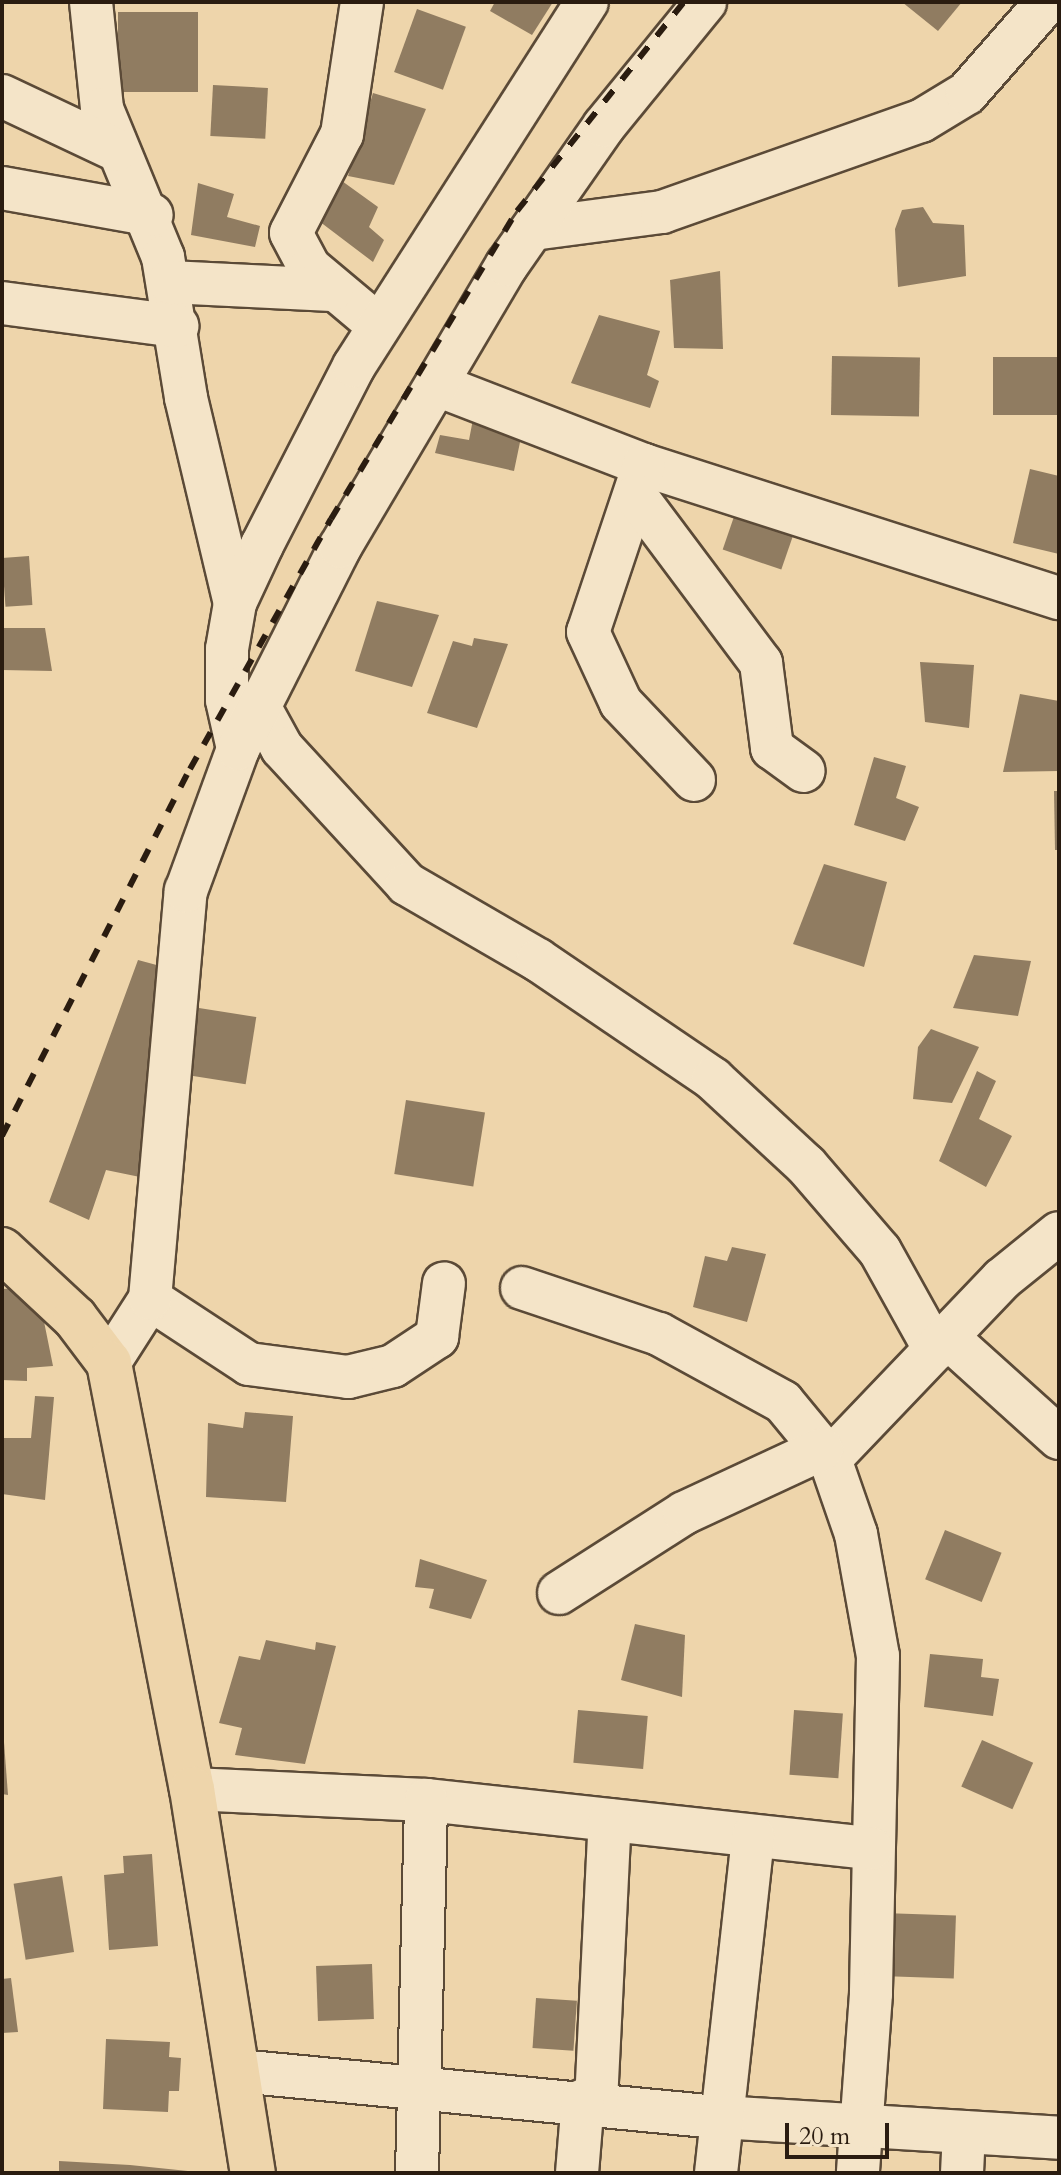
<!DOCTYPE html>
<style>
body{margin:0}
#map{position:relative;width:1061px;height:2175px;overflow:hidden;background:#eed5ab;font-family:Cardo,serif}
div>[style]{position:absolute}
.building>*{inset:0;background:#907c61;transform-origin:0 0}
.roads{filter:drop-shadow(2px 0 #5b4a37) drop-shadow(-2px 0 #5b4a37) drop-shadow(0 2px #5b4a37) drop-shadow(0 -2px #5b4a37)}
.minor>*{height:42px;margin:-21px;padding:0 21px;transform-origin:21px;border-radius:21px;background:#f4e4c8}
.major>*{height:44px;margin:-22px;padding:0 22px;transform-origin:22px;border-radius:22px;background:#eed5ab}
.rail>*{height:6px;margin-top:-3px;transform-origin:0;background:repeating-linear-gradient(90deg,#2a1c10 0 14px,transparent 0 28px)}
span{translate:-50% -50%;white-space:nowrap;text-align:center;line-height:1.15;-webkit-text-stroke:7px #f4e4c8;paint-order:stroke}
.frame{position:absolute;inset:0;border:4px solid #2a1c10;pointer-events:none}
.scale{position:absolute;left:785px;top:2123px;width:104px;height:36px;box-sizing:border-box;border:4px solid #2a1c10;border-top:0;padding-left:10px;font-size:24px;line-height:28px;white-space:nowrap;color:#2a1c10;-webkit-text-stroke:6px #f4e4c8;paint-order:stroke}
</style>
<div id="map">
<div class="building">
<div style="clip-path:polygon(495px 2px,553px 2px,532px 35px,490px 11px)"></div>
<div style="clip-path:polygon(902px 2px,962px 2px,938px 31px)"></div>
<div style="left:417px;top:9px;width:52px;height:67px;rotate:20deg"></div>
<div style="left:118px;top:12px;width:80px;height:80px"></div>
<div style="left:213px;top:85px;width:55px;height:51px;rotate:3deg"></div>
<div style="clip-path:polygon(373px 93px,426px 109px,394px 185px,348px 176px)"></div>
<div style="clip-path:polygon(335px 176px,378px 207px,369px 227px,384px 240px,373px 262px,307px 212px)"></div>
<div style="clip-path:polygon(198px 183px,234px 194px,227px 217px,260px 226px,255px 247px,191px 235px)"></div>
<div style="clip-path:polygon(923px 207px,933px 223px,964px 225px,966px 276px,898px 287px,895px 229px,902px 210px)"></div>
<div style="clip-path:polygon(720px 271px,723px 349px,674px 348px,670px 280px)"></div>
<div style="clip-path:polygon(599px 315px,660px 331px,647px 375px,659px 381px,650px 408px,571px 383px)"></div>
<div style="left:832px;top:356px;width:88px;height:59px;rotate:1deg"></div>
<div style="left:993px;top:357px;width:66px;height:58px"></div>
<div style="clip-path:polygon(474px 414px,524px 423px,514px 471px,435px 453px,440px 435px,469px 440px)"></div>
<div style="clip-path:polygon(1030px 469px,1059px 476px,1059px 554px,1013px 543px)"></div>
<div style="left:738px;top:505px;width:62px;height:47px;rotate:19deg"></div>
<div style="left:29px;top:556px;width:49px;height:27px;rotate:86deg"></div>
<div style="clip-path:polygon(377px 601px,439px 615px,412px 687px,355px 671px)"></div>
<div style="clip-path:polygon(2px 628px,45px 628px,52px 671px,2px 670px)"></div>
<div style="clip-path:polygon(474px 638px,508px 644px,477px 728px,427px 713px,453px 641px,472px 646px)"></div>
<div style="clip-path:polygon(920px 662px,974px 665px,969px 728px,925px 722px)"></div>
<div style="clip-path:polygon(1020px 694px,1059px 701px,1059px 771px,1003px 772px)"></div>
<div style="clip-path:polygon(874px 757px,906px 766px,896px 798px,919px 807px,905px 841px,854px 825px)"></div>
<div style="clip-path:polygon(1054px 791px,1059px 791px,1059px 850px,1055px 850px)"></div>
<div style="clip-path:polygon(824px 864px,887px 882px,864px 967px,793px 944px)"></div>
<div style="clip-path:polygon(974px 955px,1031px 961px,1018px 1016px,953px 1008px)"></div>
<div style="clip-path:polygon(138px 960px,164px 967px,163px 1048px,140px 1177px,106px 1170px,89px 1220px,49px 1202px)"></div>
<div style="left:199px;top:1008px;width:58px;height:68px;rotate:9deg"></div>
<div style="clip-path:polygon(931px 1029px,979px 1047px,952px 1103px,913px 1099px,918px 1047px)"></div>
<div style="clip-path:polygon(977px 1071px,996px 1081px,979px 1119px,1012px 1136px,986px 1187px,939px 1161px)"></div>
<div style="left:406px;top:1100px;width:80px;height:75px;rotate:9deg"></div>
<div style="clip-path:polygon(732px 1247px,766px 1254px,747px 1322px,693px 1307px,705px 1256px,727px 1261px)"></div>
<div style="clip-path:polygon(37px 1287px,53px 1366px,27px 1368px,27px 1381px,2px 1380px,2px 1289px)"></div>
<div style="clip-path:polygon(35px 1396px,54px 1397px,45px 1500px,2px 1494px,2px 1438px,31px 1438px)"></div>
<div style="clip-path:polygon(245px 1412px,293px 1416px,286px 1502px,206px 1497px,208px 1423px,243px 1428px)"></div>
<div style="left:945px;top:1530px;width:61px;height:53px;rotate:22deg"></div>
<div style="clip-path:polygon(420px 1559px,487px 1580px,471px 1619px,429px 1608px,434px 1589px,415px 1587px)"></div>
<div style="clip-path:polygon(635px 1624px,685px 1635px,682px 1697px,621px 1680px)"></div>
<div style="clip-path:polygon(266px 1640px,315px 1650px,316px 1642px,336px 1646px,305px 1764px,235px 1755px,242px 1728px,219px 1723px,239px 1656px,260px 1660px)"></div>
<div style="clip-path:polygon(930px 1654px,983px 1659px,981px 1677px,999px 1679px,993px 1716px,924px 1707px)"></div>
<div style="left:578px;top:1710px;width:70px;height:53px;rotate:5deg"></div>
<div style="left:794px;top:1710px;width:49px;height:65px;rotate:4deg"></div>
<div style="left:982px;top:1740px;width:56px;height:51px;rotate:24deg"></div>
<div style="clip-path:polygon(2px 1742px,4px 1742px,8px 1795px,2px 1794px)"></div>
<div style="clip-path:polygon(152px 1854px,158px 1946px,109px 1950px,104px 1875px,124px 1873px,123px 1856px)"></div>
<div style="left:62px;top:1876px;width:77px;height:49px;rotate:81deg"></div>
<div style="left:883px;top:1913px;width:73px;height:63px;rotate:2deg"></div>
<div style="left:372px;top:1964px;width:55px;height:56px;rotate:88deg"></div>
<div style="clip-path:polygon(11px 1978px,18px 2032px,2px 2033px,2px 1979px)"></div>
<div style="left:536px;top:1998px;width:41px;height:50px;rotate:4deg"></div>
<div style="clip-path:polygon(106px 2039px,170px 2042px,169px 2057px,181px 2058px,179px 2091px,169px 2091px,168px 2112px,103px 2109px)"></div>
<div style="clip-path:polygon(59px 2161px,130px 2165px,207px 2173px,59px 2173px)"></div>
</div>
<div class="roads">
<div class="minor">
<div style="left:91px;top:2px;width:108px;rotate:84.1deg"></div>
<div style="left:102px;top:109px;width:160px;rotate:67.6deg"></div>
<div style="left:163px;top:257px;width:143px;rotate:80.7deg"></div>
<div style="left:186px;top:398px;width:211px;rotate:76.6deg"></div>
<div style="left:362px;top:2px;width:134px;rotate:98.6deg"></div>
<div style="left:342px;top:134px;width:111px;rotate:117.3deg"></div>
<div style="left:291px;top:233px;width:40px;rotate:62deg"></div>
<div style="left:310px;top:268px;width:90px;rotate:40deg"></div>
<div style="left:2px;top:96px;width:126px;rotate:25.3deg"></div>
<div style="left:2px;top:188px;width:152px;rotate:10.2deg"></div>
<div style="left:533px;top:229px;width:130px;rotate:-7.5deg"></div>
<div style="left:662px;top:212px;width:275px;rotate:-19.4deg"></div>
<div style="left:921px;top:121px;width:54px;rotate:-31.3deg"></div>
<div style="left:967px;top:93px;width:121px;rotate:-48.7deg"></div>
<div style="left:169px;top:282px;width:163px;rotate:2.8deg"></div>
<div style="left:2px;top:303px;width:177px;rotate:7.5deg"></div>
<div style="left:437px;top:385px;width:222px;rotate:21.1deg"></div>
<div style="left:644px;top:465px;width:436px;rotate:17.8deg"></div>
<div style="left:644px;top:465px;width:176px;rotate:108.5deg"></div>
<div style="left:588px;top:632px;width:78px;rotate:65.1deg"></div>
<div style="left:621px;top:703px;width:106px;rotate:46.5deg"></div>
<div style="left:636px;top:496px;width:209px;rotate:53.2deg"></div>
<div style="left:761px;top:663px;width:86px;rotate:82.6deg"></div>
<div style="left:772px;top:748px;width:39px;rotate:36deg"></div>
<div style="left:259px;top:706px;width:48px;rotate:61.3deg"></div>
<div style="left:282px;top:748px;width:185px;rotate:47.4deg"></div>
<div style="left:407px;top:884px;width:151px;rotate:30.1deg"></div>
<div style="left:538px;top:960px;width:212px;rotate:34.2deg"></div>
<div style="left:713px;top:1079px;width:127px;rotate:42.8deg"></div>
<div style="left:806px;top:1165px;width:113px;rotate:49.3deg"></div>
<div style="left:880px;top:1251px;width:113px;rotate:60.9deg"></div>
<div style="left:238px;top:749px;width:50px;rotate:-102.7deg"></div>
<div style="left:227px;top:700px;width:51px;rotate:-90deg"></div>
<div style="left:227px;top:649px;width:47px;rotate:-80.1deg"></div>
<div style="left:235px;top:603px;width:64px;rotate:-65deg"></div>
<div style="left:262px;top:545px;width:201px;rotate:-62.8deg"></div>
<div style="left:354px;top:366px;width:432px;rotate:-57.4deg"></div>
<div style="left:522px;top:1288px;width:145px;rotate:18.6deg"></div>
<div style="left:659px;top:1334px;width:141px;rotate:28.7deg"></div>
<div style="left:783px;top:1402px;width:74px;rotate:50.5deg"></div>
<div style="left:830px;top:1459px;width:79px;rotate:70.9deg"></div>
<div style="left:856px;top:1534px;width:124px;rotate:79.8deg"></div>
<div style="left:878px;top:1656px;width:338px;rotate:91.2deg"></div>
<div style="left:871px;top:1994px;width:179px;rotate:94.2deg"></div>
<div style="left:150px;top:1299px;width:118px;rotate:33.3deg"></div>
<div style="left:249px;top:1364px;width:100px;rotate:7.5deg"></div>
<div style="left:348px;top:1377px;width:46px;rotate:-13.7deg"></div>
<div style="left:393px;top:1366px;width:53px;rotate:-33.4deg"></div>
<div style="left:437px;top:1337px;width:54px;rotate:-82.6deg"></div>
<div style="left:947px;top:1337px;width:151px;rotate:42deg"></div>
<div style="left:109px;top:1363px;width:76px;rotate:-57.4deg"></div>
<div style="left:150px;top:1299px;width:410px;rotate:-85deg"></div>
<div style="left:186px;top:891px;width:151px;rotate:-69.9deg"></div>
<div style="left:238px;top:749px;width:226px;rotate:-63.2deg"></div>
<div style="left:340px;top:547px;width:328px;rotate:-59.4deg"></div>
<div style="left:507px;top:265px;width:169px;rotate:-55.1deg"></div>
<div style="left:604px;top:126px;width:160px;rotate:-50.8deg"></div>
<div style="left:830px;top:1459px;width:249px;rotate:-46.3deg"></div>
<div style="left:1002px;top:1279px;width:73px;rotate:-38.9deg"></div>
<div style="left:559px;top:1593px;width:148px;rotate:-32.6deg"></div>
<div style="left:684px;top:1513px;width:152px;rotate:-24.9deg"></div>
<div style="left:192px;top:1789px;width:234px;rotate:2.7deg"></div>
<div style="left:426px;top:1800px;width:448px;rotate:6.2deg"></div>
<div style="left:239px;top:2071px;width:483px;rotate:5.5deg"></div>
<div style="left:720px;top:2117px;width:340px;rotate:3.5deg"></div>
<div style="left:596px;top:2102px;width:282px;rotate:-87.2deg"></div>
<div style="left:417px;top:2173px;width:373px;rotate:-88.6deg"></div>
<div style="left:577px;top:2173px;width:73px;rotate:-85.3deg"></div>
<div style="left:716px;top:2173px;width:339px;rotate:-83.7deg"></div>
<div style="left:962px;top:2173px;width:41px;rotate:-87.2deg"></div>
</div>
<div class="major">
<div style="left:2px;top:1250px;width:100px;rotate:43deg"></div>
<div style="left:75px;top:1318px;width:56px;rotate:52.9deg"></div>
<div style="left:109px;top:1363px;width:434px;rotate:79deg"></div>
<div style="left:192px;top:1789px;width:389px;rotate:81deg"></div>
</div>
</div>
<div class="rail">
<div style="left:2px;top:1136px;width:412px;rotate:-62.9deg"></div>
<div style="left:190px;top:769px;width:287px;rotate:-60.6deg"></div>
<div style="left:331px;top:519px;width:360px;rotate:-58.9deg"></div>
<div style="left:517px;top:211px;width:268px;rotate:-51.4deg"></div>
</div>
<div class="frame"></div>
<div class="scale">20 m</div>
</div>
